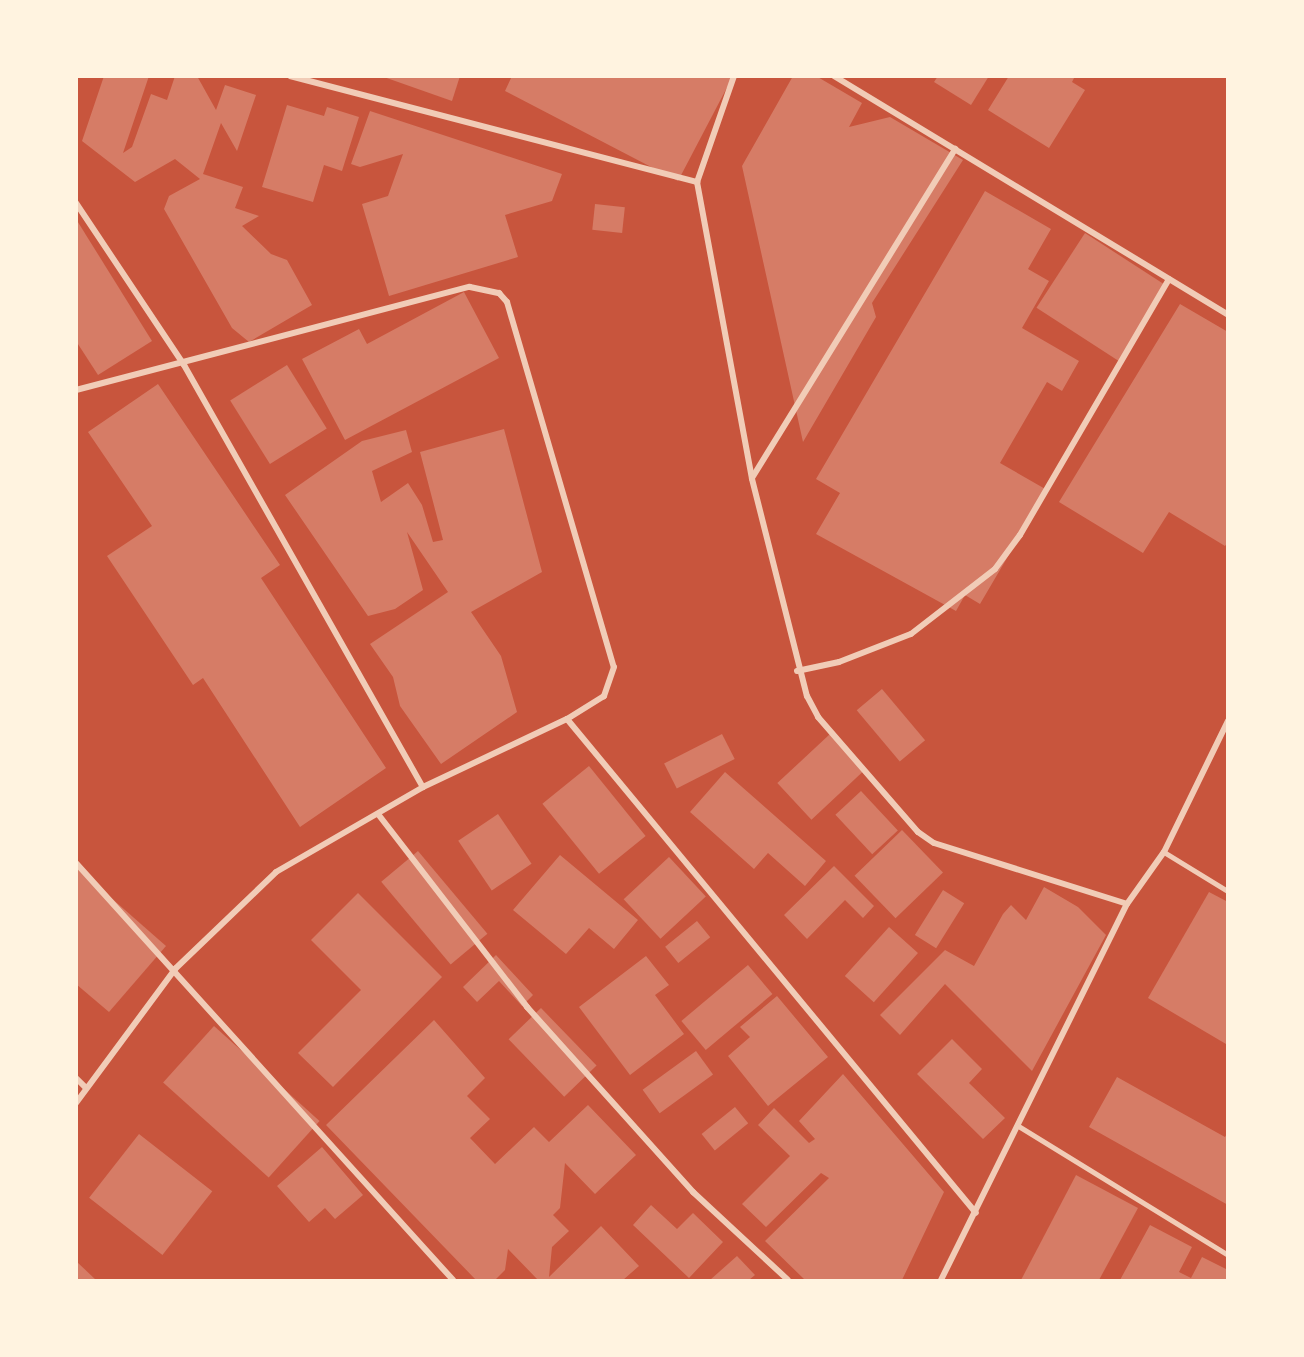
<!DOCTYPE html>
<style>
body{margin:0}
#map{position:relative;width:1304px;height:1357px;overflow:hidden;background:#c8553d;font-family:Literata,serif}
div>[style]{position:absolute}
.building>*{inset:0;background:#d67c66;transform-origin:0 0}
.service>*{height:4.5px;margin:-2.25px;padding:0 2.25px;transform-origin:2.25px;border-radius:2.25px;background:#f1ccb7}
.minor>*{height:6px;margin:-3px;padding:0 3px;transform-origin:3px;border-radius:3px;background:#f1ccb7}
span{translate:-50% -50%;white-space:nowrap;text-align:center;line-height:1.15;-webkit-text-stroke:6px #fff3e0;paint-order:stroke}
.frame{position:absolute;inset:0;border:78px solid #fff3e0;pointer-events:none}
</style>
<div id="map">
<div class="building">
<div style="clip-path:polygon(104px 76px,149px 76px,123px 153px,132px 147px,151px 94px,167px 100px,175px 76px,197px 76px,216px 110px,225px 85px,256px 95px,237px 151px,221px 123px,203px 174px,243px 187px,235px 208px,259px 216px,242px 226px,271px 254px,287px 260px,312px 305px,249px 342px,232px 328px,164px 209px,169px 196px,200px 179px,175px 159px,135px 182px,82px 141px)"></div>
<div style="clip-path:polygon(381px 76px,460px 76px,452px 101px)"></div>
<div style="clip-path:polygon(512px 76px,636px 78px,733px 76px,678px 181px,505px 91px)"></div>
<div style="clip-path:polygon(793px 76px,816px 76px,862px 103px,849px 127px,890px 117px,963px 160px,872px 303px,876px 317px,803px 442px,742px 166px)"></div>
<div style="clip-path:polygon(938px 76px,989px 76px,971px 105px,934px 82px)"></div>
<div style="clip-path:polygon(1009px 76px,1075px 76px,1072px 82px,1085px 90px,1049px 148px,988px 110px)"></div>
<div style="clip-path:polygon(287px 105px,324px 116px,327px 107px,359px 117px,342px 171px,324px 165px,313px 202px,262px 187px)"></div>
<div style="clip-path:polygon(370px 111px,562px 174px,552px 201px,505px 215px,518px 257px,389px 296px,362px 204px,388px 196px,403px 154px,360px 167px,351px 164px)"></div>
<div style="clip-path:polygon(985px 191px,1051px 229px,1028px 269px,1049px 281px,1022px 328px,1079px 361px,1062px 391px,1047px 382px,1000px 463px,1047px 490px,980px 604px,965px 595px,956px 611px,816px 534px,840px 493px,816px 479px)"></div>
<div style="left:595px;top:204px;width:30px;height:26px;rotate:6deg"></div>
<div style="clip-path:polygon(76px 219px,152px 341px,98px 375px,76px 341px)"></div>
<div style="left:1085px;top:233px;width:98px;height:89px;rotate:33deg"></div>
<div style="clip-path:polygon(464px 292px,499px 358px,345px 440px,302px 359px,359px 329px,367px 344px)"></div>
<div style="clip-path:polygon(1180px 304px,1228px 332px,1228px 542px,1225px 546px,1169px 512px,1143px 553px,1059px 502px)"></div>
<div style="left:287px;top:365px;width:75px;height:67px;rotate:58deg"></div>
<div style="clip-path:polygon(158px 384px,280px 565px,261px 578px,386px 768px,300px 827px,203px 678px,193px 685px,107px 556px,152px 526px,88px 432px)"></div>
<div style="clip-path:polygon(504px 429px,542px 572px,471px 612px,501px 656px,517px 712px,441px 764px,400px 706px,393px 677px,370px 644px,448px 592px,407px 532px,423px 590px,395px 609px,368px 616px,285px 495px,362px 441px,406px 430px,412px 452px,372px 471px,381px 502px,408px 483px,422px 505px,433px 542px,443px 540px,420px 452px)"></div>
<div style="left:882px;top:689px;width:67px;height:33px;rotate:50deg"></div>
<div style="left:722px;top:734px;width:28px;height:65px;rotate:63deg"></div>
<div style="left:830px;top:734px;width:50px;height:72px;rotate:47deg"></div>
<div style="left:589px;top:766px;width:90px;height:60px;rotate:51deg"></div>
<div style="clip-path:polygon(725px 772px,826px 861px,805px 886px,768px 853px,754px 869px,690px 812px)"></div>
<div style="left:861px;top:791px;width:54px;height:35px;rotate:47deg"></div>
<div style="left:498px;top:814px;width:60px;height:48px;rotate:56deg"></div>
<div style="left:902px;top:830px;width:59px;height:66px;rotate:46deg"></div>
<div style="left:418px;top:851px;width:108px;height:48px;rotate:50deg"></div>
<div style="clip-path:polygon(560px 855px,638px 920px,614px 949px,589px 928px,566px 954px,513px 910px)"></div>
<div style="left:669px;top:857px;width:54px;height:62px;rotate:47deg"></div>
<div style="clip-path:polygon(834px 866px,874px 906px,863px 918px,845px 900px,807px 939px,784px 915px)"></div>
<div style="clip-path:polygon(76px 867px,166px 946px,109px 1012px,76px 984px)"></div>
<div style="clip-path:polygon(1044px 887px,1078px 907px,1106px 935px,1032px 1071px,945px 984px,900px 1035px,880px 1015px,945px 950px,974px 966px,1003px 914px,1011px 905px,1026px 920px)"></div>
<div style="left:943px;top:890px;width:25px;height:53px;rotate:32deg"></div>
<div style="clip-path:polygon(1209px 892px,1228px 902px,1226px 1044px,1148px 998px)"></div>
<div style="clip-path:polygon(358px 893px,442px 977px,333px 1087px,298px 1053px,361px 990px,311px 940px)"></div>
<div style="left:697px;top:921px;width:21px;height:41px;rotate:51deg"></div>
<div style="left:889px;top:927px;width:39px;height:66px;rotate:42deg"></div>
<div style="clip-path:polygon(496px 955px,533px 995px,522px 1006px,499px 981px,477px 1002px,463px 987px)"></div>
<div style="clip-path:polygon(646px 956px,669px 985px,655px 995px,684px 1034px,630px 1075px,579px 1007px)"></div>
<div style="left:748px;top:965px;width:38px;height:87px;rotate:50deg"></div>
<div style="clip-path:polygon(777px 996px,828px 1057px,768px 1106px,728px 1056px,750px 1037px,740px 1027px)"></div>
<div style="left:541px;top:1008px;width:80px;height:45px;rotate:46deg"></div>
<div style="clip-path:polygon(434px 1020px,485px 1078px,467px 1096px,490px 1119px,470px 1138px,495px 1164px,534px 1127px,549px 1142px,588px 1105px,636px 1155px,595px 1194px,565px 1163px,560px 1208px,553px 1215px,569px 1231px,552px 1247px,549px 1277px,601px 1226px,639px 1266px,623px 1280px,538px 1280px,508px 1249px,505px 1270px,495px 1280px,476px 1280px,326px 1125px)"></div>
<div style="left:214px;top:1026px;width:142px;height:76px;rotate:42deg"></div>
<div style="clip-path:polygon(952px 1039px,982px 1069px,969px 1083px,1005px 1118px,983px 1139px,917px 1074px)"></div>
<div style="left:696px;top:1051px;width:29px;height:66px;rotate:54deg"></div>
<div style="clip-path:polygon(843px 1074px,944px 1192px,902px 1280px,805px 1280px,765px 1241px,829px 1178px,821px 1173px,766px 1227px,742px 1204px,790px 1156px,758px 1125px,774px 1108px,809px 1143px,815px 1139px,799px 1121px)"></div>
<div style="clip-path:polygon(1117px 1077px,1225px 1137px,1228px 1132px,1228px 1205px,1089px 1127px)"></div>
<div style="left:735px;top:1107px;width:21px;height:43px;rotate:51deg"></div>
<div style="left:139px;top:1134px;width:93px;height:81px;rotate:38deg"></div>
<div style="clip-path:polygon(322px 1147px,363px 1195px,335px 1219px,325px 1208px,309px 1222px,277px 1186px)"></div>
<div style="clip-path:polygon(1076px 1175px,1138px 1208px,1099px 1280px,1021px 1280px)"></div>
<div style="clip-path:polygon(651px 1205px,677px 1229px,693px 1213px,723px 1242px,689px 1278px,633px 1225px)"></div>
<div style="clip-path:polygon(1150px 1225px,1192px 1247px,1179px 1272px,1191px 1278px,1202px 1257px,1228px 1270px,1228px 1280px,1120px 1280px)"></div>
<div style="clip-path:polygon(737px 1256px,755px 1275px,749px 1280px,710px 1280px)"></div>
<div style="clip-path:polygon(76px 1261px,96px 1280px,76px 1280px)"></div>
</div>
<div class="service">
<div style="left:1164px;top:852px;width:75px;rotate:31.4deg"></div>
<div style="left:1017px;top:1125px;width:248px;rotate:31.6deg"></div>
</div>
<div class="minor">
<div style="left:290px;top:76px;width:421px;rotate:14.6deg"></div>
<div style="left:734px;top:76px;width:112px;rotate:109.2deg"></div>
<div style="left:697px;top:182px;width:302px;rotate:79.5deg"></div>
<div style="left:752px;top:479px;width:224px;rotate:75.8deg"></div>
<div style="left:807px;top:696px;width:24px;rotate:62deg"></div>
<div style="left:818px;top:717px;width:152px;rotate:49deg"></div>
<div style="left:918px;top:832px;width:19px;rotate:35deg"></div>
<div style="left:934px;top:843px;width:202px;rotate:17.5deg"></div>
<div style="left:834px;top:76px;width:461px;rotate:31.2deg"></div>
<div style="left:76px;top:203px;width:195px;rotate:56.3deg"></div>
<div style="left:184px;top:365px;width:485px;rotate:60.5deg"></div>
<div style="left:76px;top:390px;width:407px;rotate:-14.7deg"></div>
<div style="left:470px;top:287px;width:30px;rotate:12deg"></div>
<div style="left:499px;top:293px;width:12px;rotate:48deg"></div>
<div style="left:507px;top:302px;width:380px;rotate:73.7deg"></div>
<div style="left:614px;top:667px;width:31px;rotate:109deg"></div>
<div style="left:604px;top:696px;width:44px;rotate:148.1deg"></div>
<div style="left:752px;top:478px;width:387px;rotate:-58.3deg"></div>
<div style="left:797px;top:671px;width:43px;rotate:-12.1deg"></div>
<div style="left:839px;top:662px;width:77px;rotate:-21.3deg"></div>
<div style="left:911px;top:634px;width:106px;rotate:-37.7deg"></div>
<div style="left:995px;top:569px;width:42px;rotate:-53.7deg"></div>
<div style="left:1020px;top:535px;width:296px;rotate:-59.8deg"></div>
<div style="left:378px;top:814px;width:244px;rotate:52.3deg"></div>
<div style="left:527px;top:1007px;width:249px;rotate:48.1deg"></div>
<div style="left:693px;top:1192px;width:129px;rotate:42.8deg"></div>
<div style="left:76px;top:863px;width:562px;rotate:47.88deg"></div>
<div style="left:76px;top:1078px;width:14px;rotate:45deg"></div>
<div style="left:76px;top:1103px;width:167px;rotate:-53.5deg"></div>
<div style="left:175px;top:969px;width:140px;rotate:-43.8deg"></div>
<div style="left:276px;top:872px;width:170px;rotate:-30deg"></div>
<div style="left:423px;top:787px;width:159px;rotate:-25.3deg"></div>
<div style="left:567px;top:719px;width:641px;rotate:50.38deg"></div>
<div style="left:941px;top:1280px;width:419px;rotate:-63.7deg"></div>
<div style="left:1127px;top:904px;width:64px;rotate:-54.6deg"></div>
<div style="left:1164px;top:852px;width:146px;rotate:-64deg"></div>
</div>
<div class="frame"></div>
</div>
